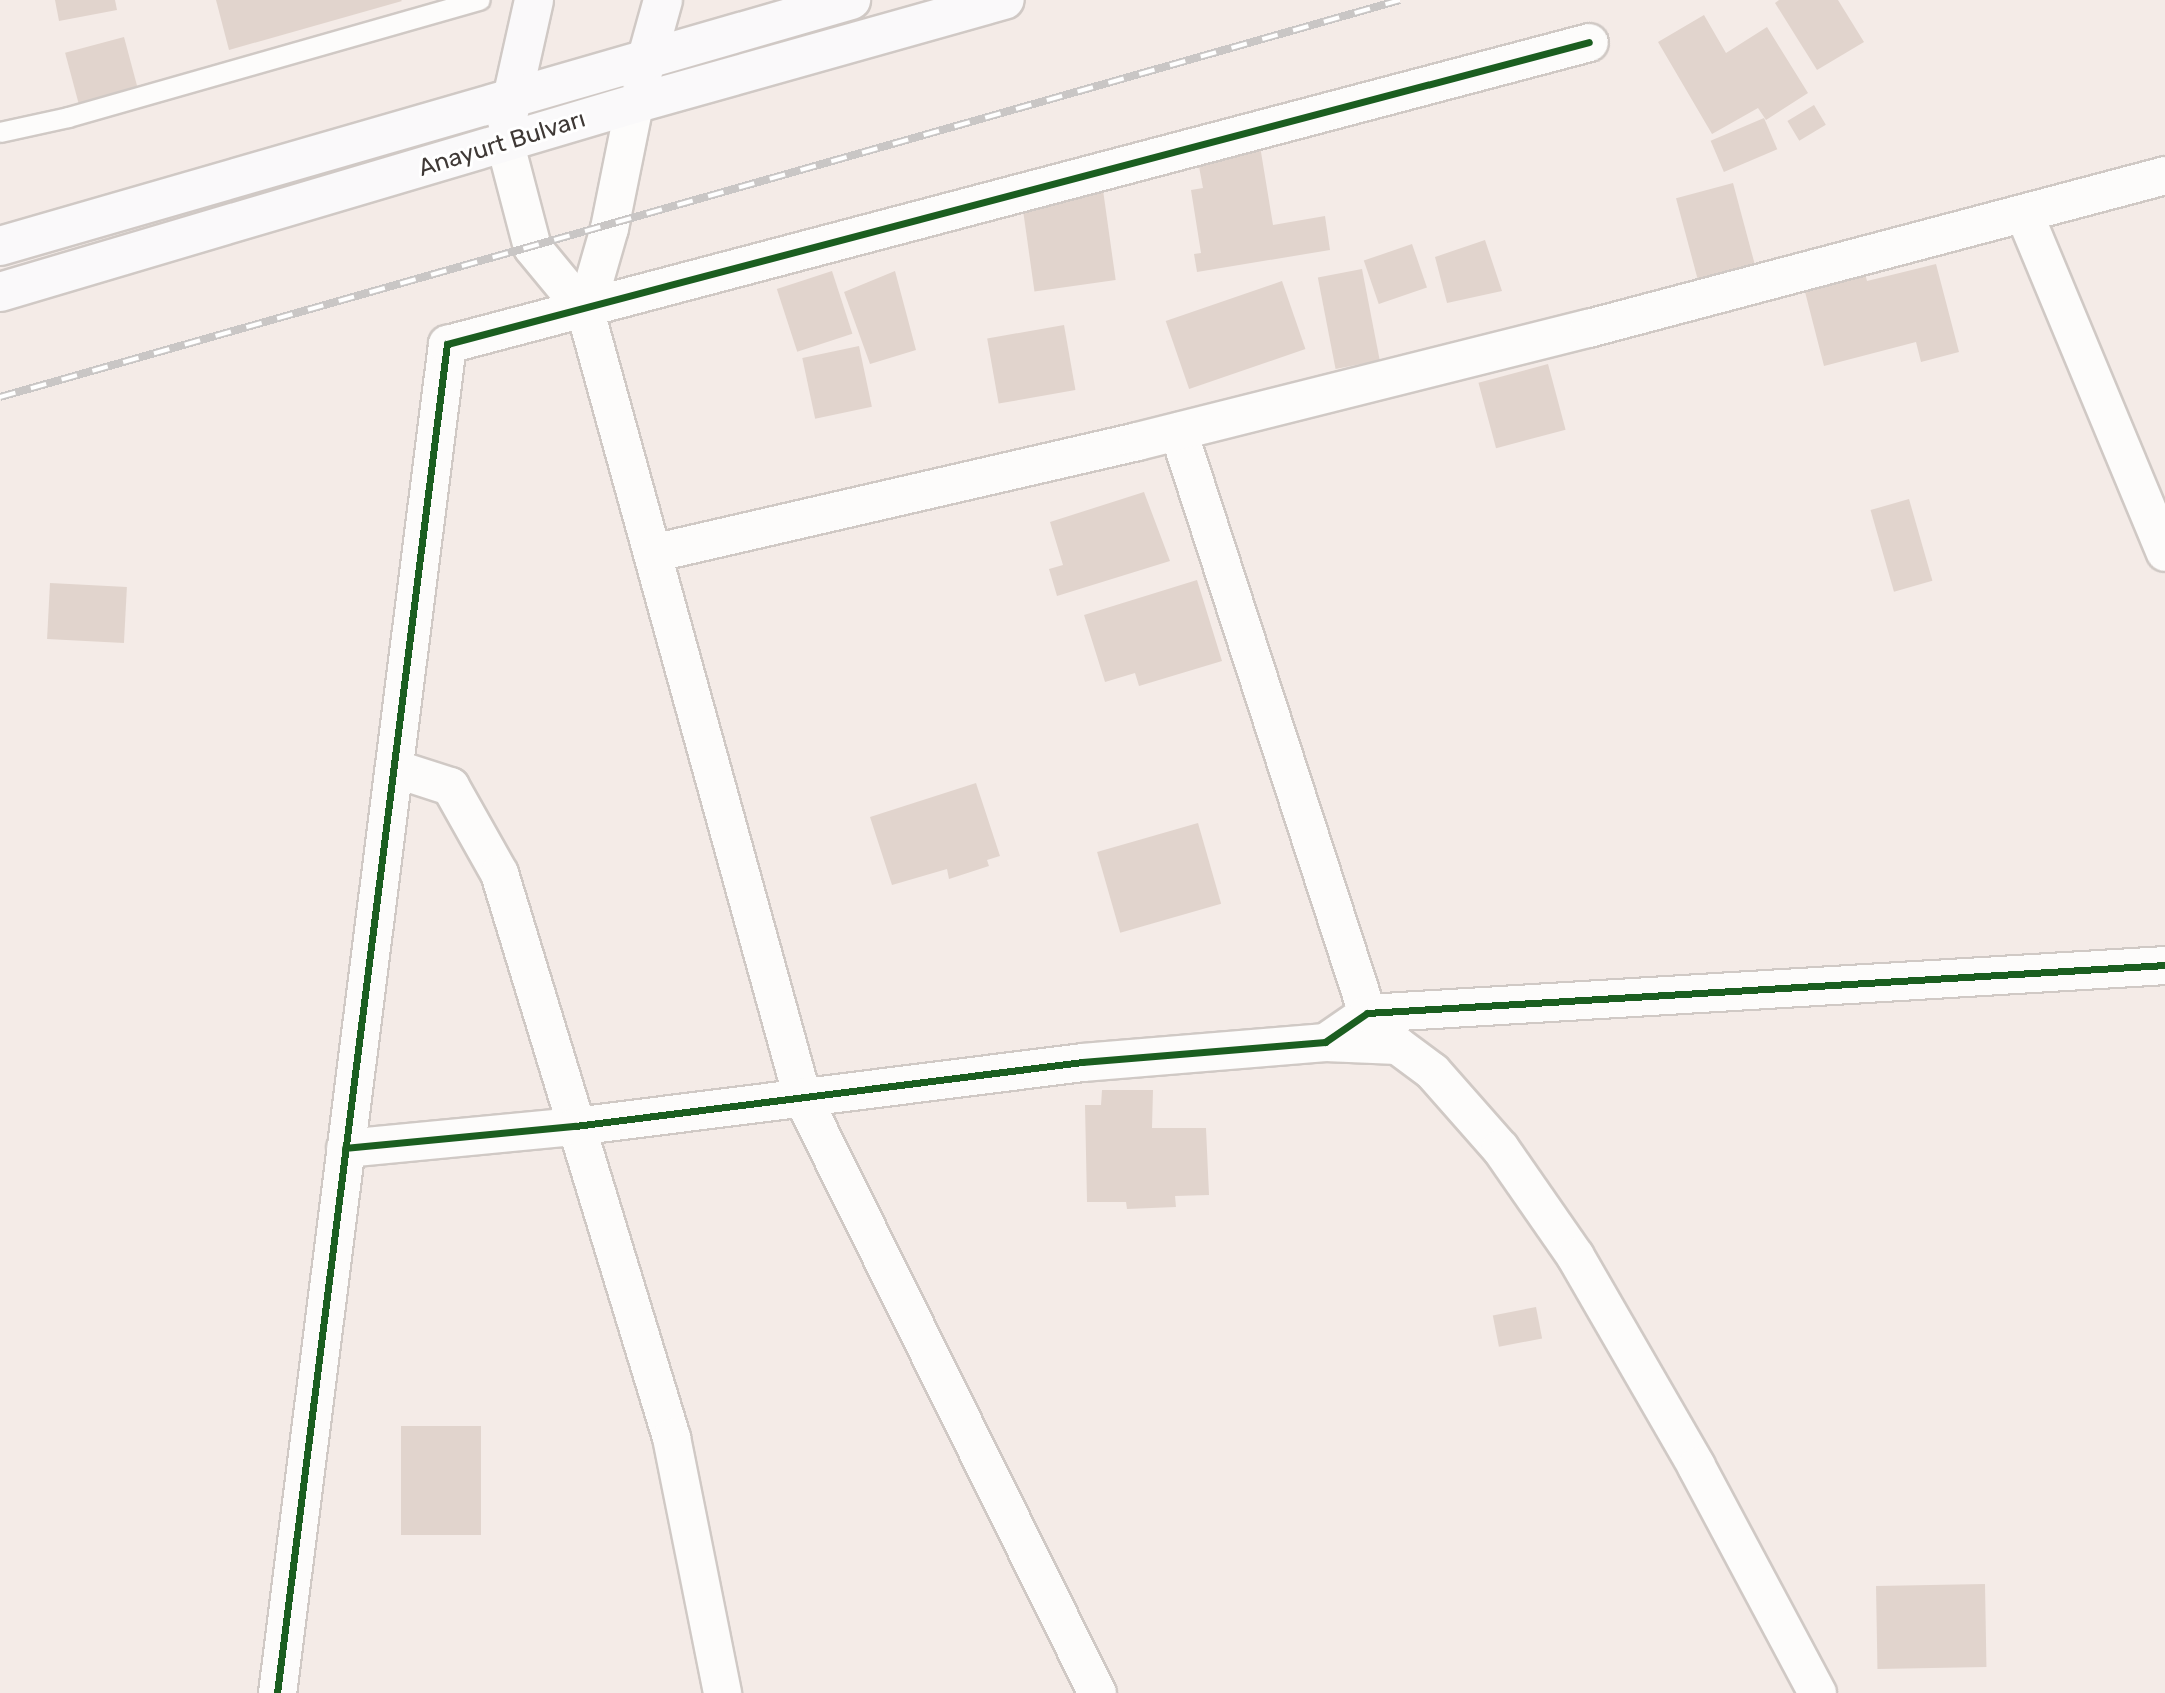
<!DOCTYPE html>
<meta charset="utf-8">
<style>
body{margin:0}
#map{position:relative;width:2165px;height:1693px;overflow:hidden;background:#f4ebe7;font-family:Rubik,sans-serif}
div>[style]{position:absolute}
.building>*{inset:0;background:#e1d4cd;transform-origin:0 0}
.roads{filter:drop-shadow(2px 0 #d0c9c5) drop-shadow(-2px 0 #d0c9c5) drop-shadow(0 2px #d0c9c5) drop-shadow(0 -2px #d0c9c5)}
.service>*{height:19px;margin:-9.5px;padding:0 9.5px;transform-origin:9.5px;border-radius:9.5px;background:#fdfcfb}
.minor>*{height:37px;margin:-18.5px;padding:0 18.5px;transform-origin:18.5px;border-radius:18.5px;background:#fdfcfb}
.secondary>*{height:38px;margin:-19px;padding:0 19px;transform-origin:19px;border-radius:19px;background:#faf9fa}
.rail>*{height:8px;margin-top:-4px;transform-origin:0;background:repeating-linear-gradient(90deg,#fff 0 16px,#c9c6c5 0 32px);box-sizing:border-box;border-block:2px solid #c9c6c5}
.cycleway>*{height:7px;margin:-3.5px;padding:0 3.5px;transform-origin:3.5px;border-radius:3.5px;background:#1b5e20}
span{translate:-50% -50%;white-space:nowrap;text-align:center;line-height:1.15;-webkit-text-stroke:6px #fff;paint-order:stroke}
.street-label{font-size:24px;color:#3f3936}
</style>
<div id="map">
<div class="building">
<div style="clip-path:polygon(55px 0,115px 0,117px 10px,59px 21px)"></div>
<div style="clip-path:polygon(216px 0,401px 0,402px 1px,229px 50px)"></div>
<div style="clip-path:polygon(1779px 0,1838px 0,1864px 42px,1817px 70px,1775px 3px)"></div>
<div style="clip-path:polygon(1704px 15px,1726px 53px,1767px 27px,1808px 93px,1766px 120px,1758px 108px,1712px 134px,1658px 42px)"></div>
<div style="left:124px;top:37px;width:53px;height:61px;rotate:75deg"></div>
<div style="left:1814px;top:105px;width:23px;height:31px;rotate:59deg"></div>
<div style="left:1764px;top:118px;width:34px;height:58px;rotate:67deg"></div>
<div style="clip-path:polygon(1260px 146px,1273px 225px,1325px 216px,1330px 250px,1197px 272px,1194px 254px,1201px 253px,1191px 190px,1203px 188px,1197px 156px)"></div>
<div style="left:1733px;top:183px;width:84px;height:59px;rotate:75deg"></div>
<div style="left:1103px;top:190px;width:91px;height:82px;rotate:82deg"></div>
<div style="clip-path:polygon(1485px 240px,1502px 291px,1447px 303px,1435px 257px)"></div>
<div style="left:1412px;top:244px;width:46px;height:51px;rotate:71deg"></div>
<div style="clip-path:polygon(1936px 264px,1959px 352px,1921px 362px,1916px 342px,1824px 366px,1803px 284px,1864px 269px,1867px 281px)"></div>
<div style="left:1362px;top:269px;width:93px;height:45px;rotate:79deg"></div>
<div style="left:832px;top:271px;width:66px;height:58px;rotate:72deg"></div>
<div style="clip-path:polygon(895px 271px,916px 350px,870px 364px,844px 292px)"></div>
<div style="left:1282px;top:281px;width:72px;height:123px;rotate:71deg"></div>
<div style="left:1064px;top:325px;width:66px;height:78px;rotate:80deg"></div>
<div style="left:859px;top:346px;width:62px;height:58px;rotate:78deg"></div>
<div style="left:1548px;top:364px;width:68px;height:72px;rotate:75deg"></div>
<div style="clip-path:polygon(1144px 492px,1170px 561px,1057px 596px,1049px 569px,1063px 565px,1050px 522px)"></div>
<div style="left:1909px;top:499px;width:85px;height:40px;rotate:74deg"></div>
<div style="clip-path:polygon(1197px 580px,1222px 661px,1139px 686px,1135px 673px,1105px 682px,1084px 615px)"></div>
<div style="left:50px;top:583px;width:77px;height:56px;rotate:3deg"></div>
<div style="clip-path:polygon(976px 783px,1000px 856px,987px 860px,989px 866px,949px 879px,947px 869px,892px 885px,870px 817px)"></div>
<div style="left:1198px;top:823px;width:84px;height:105px;rotate:74deg"></div>
<div style="clip-path:polygon(1102px 1090px,1153px 1090px,1152px 1128px,1206px 1128px,1209px 1195px,1175px 1196px,1176px 1207px,1127px 1209px,1126px 1202px,1087px 1202px,1085px 1105px,1101px 1105px)"></div>
<div style="left:1536px;top:1307px;width:32px;height:44px;rotate:79deg"></div>
<div style="left:401px;top:1426px;width:80px;height:109px"></div>
<div style="left:1985px;top:1584px;width:83px;height:109px;rotate:89deg"></div>
</div>
<div class="roads">
<div class="service">
<div style="left:0;top:132px;width:70px;rotate:-12.4deg"></div>
<div style="left:68px;top:117px;width:428px;rotate:-15.9deg"></div>
</div>
<div class="minor">
<div style="left:505px;top:144px;width:106px;rotate:75.3deg"></div>
<div style="left:532px;top:247px;width:83px;rotate:50.4deg"></div>
<div style="left:585px;top:311px;width:815px;rotate:74.57deg"></div>
<div style="left:802px;top:1097px;width:665px;rotate:63.67deg"></div>
<div style="left:2024px;top:214px;width:366px;rotate:67.4deg"></div>
<div style="left:585px;top:311px;width:86px;rotate:-73.9deg"></div>
<div style="left:609px;top:228px;width:126px;rotate:-78.6deg"></div>
<div style="left:1178px;top:431px;width:612px;rotate:72.01deg"></div>
<div style="left:652px;top:553px;width:498px;rotate:-13deg"></div>
<div style="left:1137px;top:441px;width:465px;rotate:-14.1deg"></div>
<div style="left:1588px;top:328px;width:597px;rotate:-14.85deg"></div>
<div style="left:394px;top:768px;width:59px;rotate:17.8deg"></div>
<div style="left:450px;top:786px;width:100px;rotate:60.6deg"></div>
<div style="left:499px;top:873px;width:590px;rotate:73.04deg"></div>
<div style="left:671px;top:1437px;width:261px;rotate:78.7deg"></div>
<div style="left:1325px;top:1042px;width:72px;rotate:2.4deg"></div>
<div style="left:1397px;top:1045px;width:44px;rotate:36.6deg"></div>
<div style="left:1432px;top:1071px;width:103px;rotate:48.6deg"></div>
<div style="left:1500px;top:1148px;width:131px;rotate:55.2deg"></div>
<div style="left:1575px;top:1256px;width:242px;rotate:60deg"></div>
<div style="left:1696px;top:1466px;width:257px;rotate:61.9deg"></div>
<div style="left:345px;top:1148px;width:231px;rotate:-5.5deg"></div>
<div style="left:575px;top:1126px;width:511px;rotate:-7.19deg"></div>
<div style="left:1082px;top:1062px;width:244px;rotate:-4.7deg"></div>
<div style="left:1325px;top:1042px;width:51px;rotate:-34.6deg"></div>
<div style="left:1367px;top:1013px;width:799px;rotate:-3.44deg"></div>
<div style="left:277px;top:1693px;width:1360px;rotate:-82.82deg"></div>
<div style="left:447px;top:344px;width:1181px;rotate:-14.81deg"></div>
</div>
<div class="secondary">
<div style="left:641px;top:79px;width:82px;rotate:-74.4deg"></div>
<div style="left:507px;top:121px;width:124px;rotate:-77.4deg"></div>
<div style="left:0;top:246px;width:886px;rotate:-16.12deg"></div>
<div style="left:0;top:292px;width:661px;rotate:-16.52deg"></div>
<div style="left:634px;top:104px;width:385px;rotate:-15.7deg"></div>
</div>
</div>
<div class="rail">
<div style="left:0;top:397px;width:1455px;rotate:-15.83deg"></div>
</div>
<div class="cycleway">
<div style="left:345px;top:1148px;width:231px;rotate:-5.5deg"></div>
<div style="left:575px;top:1126px;width:511px;rotate:-7.19deg"></div>
<div style="left:1082px;top:1062px;width:244px;rotate:-4.7deg"></div>
<div style="left:1325px;top:1042px;width:51px;rotate:-34.6deg"></div>
<div style="left:1367px;top:1013px;width:799px;rotate:-3.44deg"></div>
<div style="left:277px;top:1693px;width:1360px;rotate:-82.82deg"></div>
<div style="left:447px;top:344px;width:1181px;rotate:-14.81deg"></div>
</div>
<div class="street-label">
<span style="left:502px;top:144px;rotate:-17deg">Anayurt Bulvarı</span>
</div>
</div>
